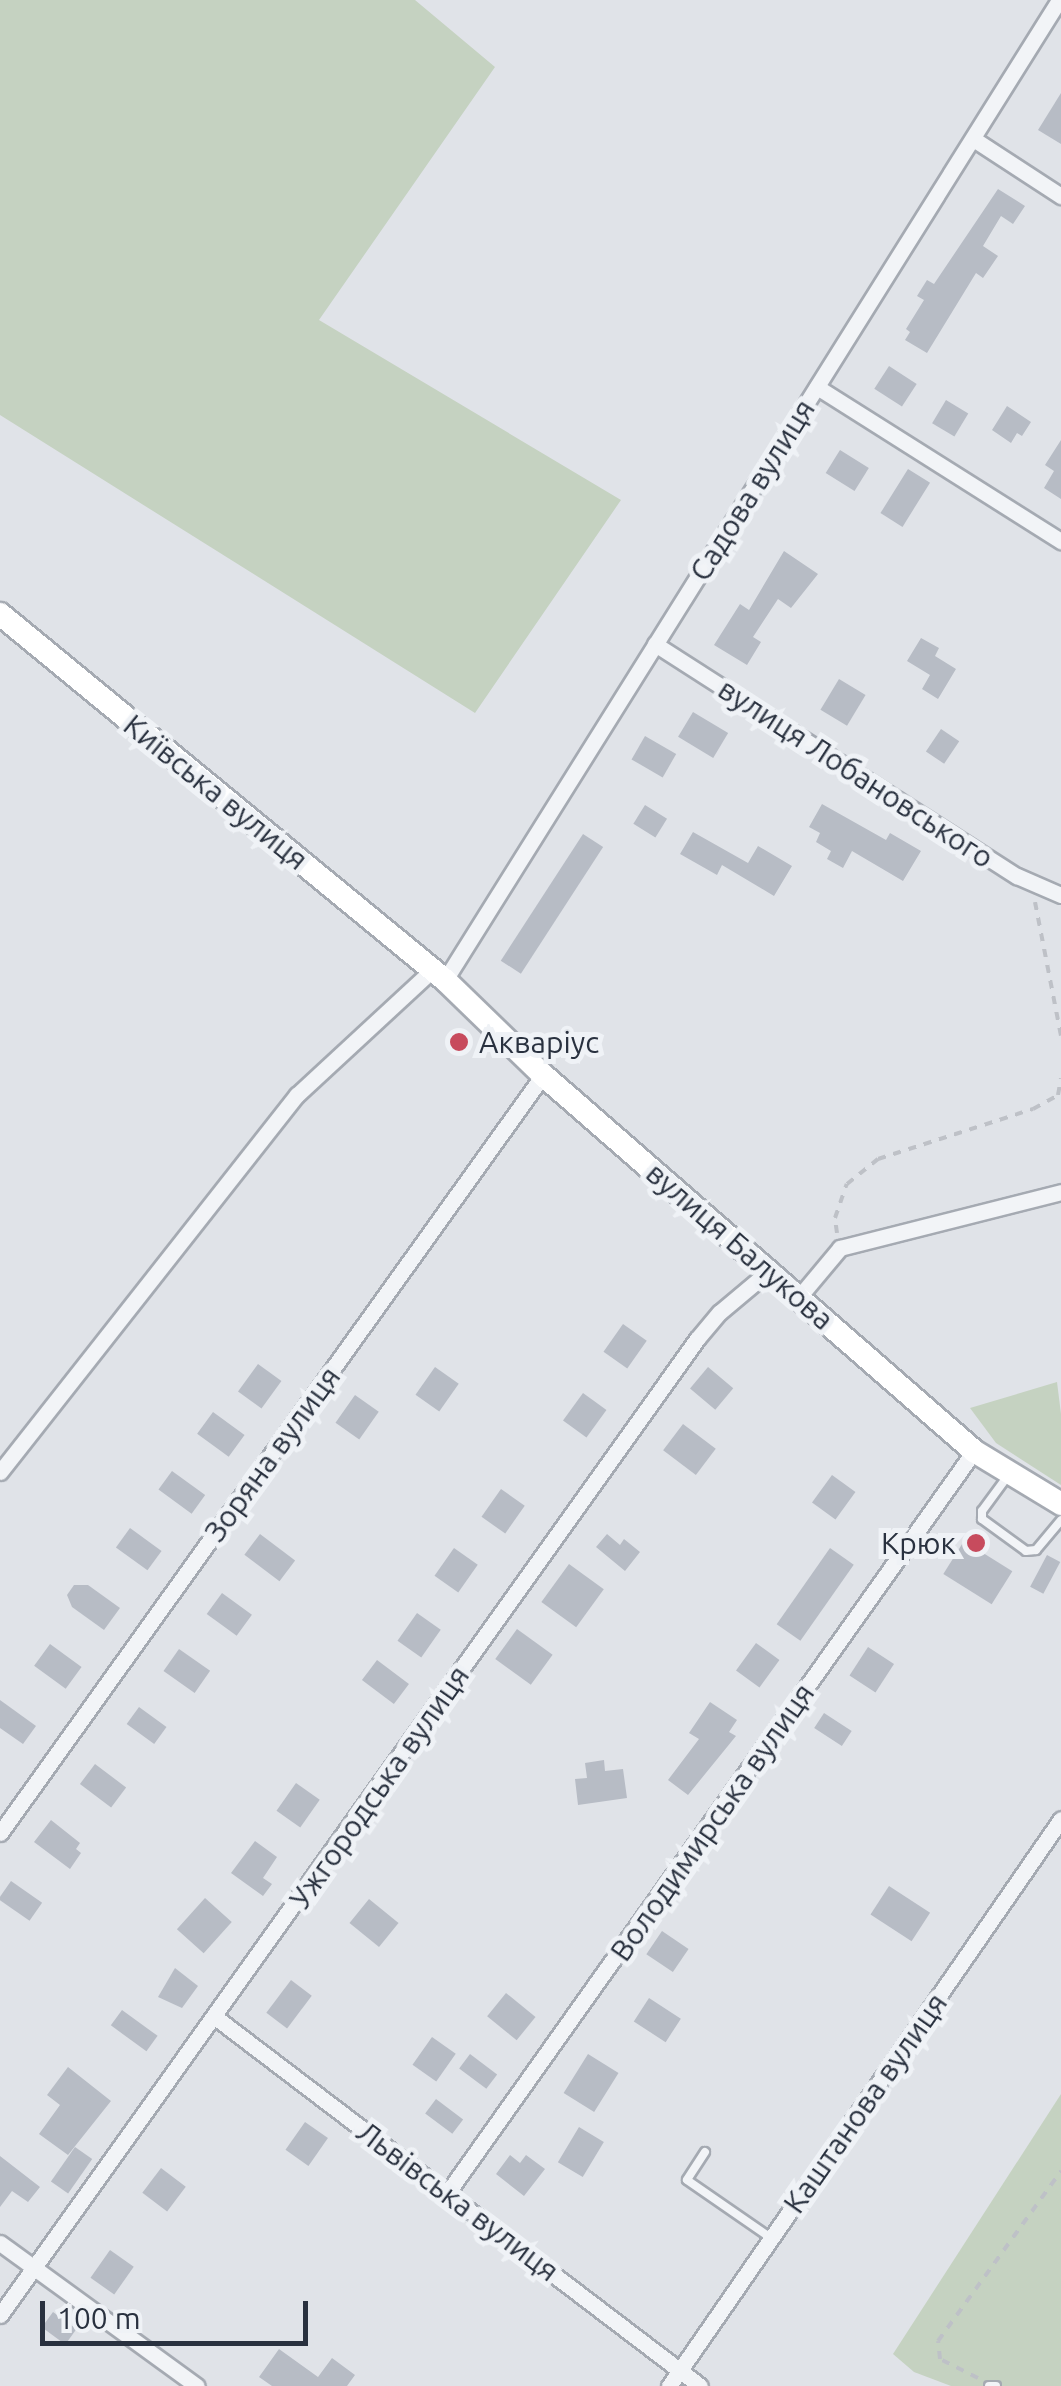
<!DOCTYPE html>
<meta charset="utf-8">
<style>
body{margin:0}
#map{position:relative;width:1061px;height:2386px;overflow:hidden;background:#e0e3e8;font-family:Ubuntu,sans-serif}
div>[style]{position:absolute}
.green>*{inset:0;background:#c5d2c1}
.building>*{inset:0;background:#b7bcc5;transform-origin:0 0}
.path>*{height:4px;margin-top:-2px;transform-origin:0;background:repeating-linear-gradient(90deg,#bec1c7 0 8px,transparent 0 16px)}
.roads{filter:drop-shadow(2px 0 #a5aab2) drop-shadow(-2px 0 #a5aab2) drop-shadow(0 2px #a5aab2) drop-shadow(0 -2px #a5aab2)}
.service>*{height:8px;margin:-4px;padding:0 4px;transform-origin:4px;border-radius:4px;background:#f2f4f7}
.minor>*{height:15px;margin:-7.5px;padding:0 7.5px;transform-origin:7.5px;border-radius:7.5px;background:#f2f4f7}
.secondary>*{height:22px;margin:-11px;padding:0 11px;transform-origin:11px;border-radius:11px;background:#fff}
.dots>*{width:28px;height:28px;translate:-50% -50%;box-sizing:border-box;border:5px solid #eff2f6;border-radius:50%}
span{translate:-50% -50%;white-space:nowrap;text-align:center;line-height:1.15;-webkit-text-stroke:10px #eff2f6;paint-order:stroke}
.street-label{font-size:30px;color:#29313f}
.poi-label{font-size:30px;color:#29313f}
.left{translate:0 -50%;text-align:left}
.right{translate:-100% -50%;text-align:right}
.scale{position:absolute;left:40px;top:2301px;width:268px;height:45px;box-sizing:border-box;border:5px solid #29313f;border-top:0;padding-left:12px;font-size:30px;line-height:35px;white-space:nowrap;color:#29313f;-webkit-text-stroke:8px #eff2f6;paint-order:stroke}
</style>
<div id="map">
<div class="green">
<div style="clip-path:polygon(0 0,415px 0,495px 67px,319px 320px,621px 500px,475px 713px,0 415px)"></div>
<div style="clip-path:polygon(1057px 1382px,1061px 1414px,1061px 1485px,996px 1443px,970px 1408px)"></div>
<div style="clip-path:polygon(1061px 2094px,1061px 2386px,951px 2386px,914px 2372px,893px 2354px)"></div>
</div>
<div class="building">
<div style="clip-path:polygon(1061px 93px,1061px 144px,1038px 130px)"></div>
<div style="clip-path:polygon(998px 189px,1025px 206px,1013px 224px,1001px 216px,983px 246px,998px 256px,983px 278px,976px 273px,927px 353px,905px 340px,910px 332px,906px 329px,924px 300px,917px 296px,927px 280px,934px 284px)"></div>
<div style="left:889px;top:366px;width:33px;height:27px;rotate:33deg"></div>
<div style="left:946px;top:400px;width:26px;height:27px;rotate:31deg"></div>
<div style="clip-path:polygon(1007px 406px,1031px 422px,1022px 436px,1017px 433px,1011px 443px,992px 430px)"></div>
<div style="clip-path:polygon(1061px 440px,1061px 499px,1044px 488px,1054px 471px,1045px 465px)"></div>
<div style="left:840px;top:450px;width:34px;height:27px;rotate:32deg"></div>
<div style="left:908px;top:469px;width:26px;height:52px;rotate:32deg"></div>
<div style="clip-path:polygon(784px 551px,818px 574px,791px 608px,778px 599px,753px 637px,761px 642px,747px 665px,714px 645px,740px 604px,749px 610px)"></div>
<div style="clip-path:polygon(921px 638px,939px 648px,935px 656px,956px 669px,938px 699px,922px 689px,930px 675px,907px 661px)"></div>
<div style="left:839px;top:679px;width:31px;height:36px;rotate:31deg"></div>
<div style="left:693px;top:712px;width:41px;height:29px;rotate:31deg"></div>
<div style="left:941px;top:729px;width:22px;height:27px;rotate:34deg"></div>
<div style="left:645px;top:736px;width:36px;height:27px;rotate:30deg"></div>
<div style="clip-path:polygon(822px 804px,886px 840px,890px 833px,921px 851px,903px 881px,852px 851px,843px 868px,827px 859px,831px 851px,816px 842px,820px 833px,809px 827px)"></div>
<div style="left:645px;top:805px;width:26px;height:22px;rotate:32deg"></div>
<div style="clip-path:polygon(693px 832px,748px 863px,758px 846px,792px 866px,774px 896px,722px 865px,717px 875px,680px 854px)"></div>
<div style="left:583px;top:834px;width:24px;height:151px;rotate:33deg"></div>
<div style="left:623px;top:1324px;width:29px;height:34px;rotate:35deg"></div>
<div style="left:258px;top:1364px;width:29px;height:34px;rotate:36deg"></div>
<div style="left:435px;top:1367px;width:29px;height:34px;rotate:35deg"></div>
<div style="left:708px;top:1367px;width:33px;height:28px;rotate:40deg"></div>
<div style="left:583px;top:1393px;width:29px;height:34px;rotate:36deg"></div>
<div style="left:355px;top:1395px;width:29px;height:34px;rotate:35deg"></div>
<div style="left:213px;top:1412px;width:39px;height:27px;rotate:36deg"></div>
<div style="left:683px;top:1424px;width:41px;height:33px;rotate:37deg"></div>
<div style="left:172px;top:1471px;width:41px;height:23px;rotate:36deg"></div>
<div style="left:832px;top:1475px;width:29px;height:34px;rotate:36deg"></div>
<div style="left:501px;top:1489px;width:29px;height:34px;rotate:35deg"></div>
<div style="left:130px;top:1528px;width:39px;height:24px;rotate:36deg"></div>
<div style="left:260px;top:1534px;width:44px;height:26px;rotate:37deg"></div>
<div style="clip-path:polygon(607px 1534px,620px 1545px,624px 1539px,640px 1552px,625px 1571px,596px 1547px)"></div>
<div style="left:964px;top:1541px;width:57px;height:39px;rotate:32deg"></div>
<div style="left:454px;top:1548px;width:29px;height:34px;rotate:35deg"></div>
<div style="left:830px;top:1548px;width:29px;height:93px;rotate:35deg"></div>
<div style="left:1047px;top:1555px;width:15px;height:36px;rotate:28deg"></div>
<div style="left:569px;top:1564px;width:43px;height:47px;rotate:36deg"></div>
<div style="clip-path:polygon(74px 1585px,88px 1585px,120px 1608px,104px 1630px,72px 1607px,67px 1595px)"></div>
<div style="left:222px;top:1593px;width:37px;height:26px;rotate:36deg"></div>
<div style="left:417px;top:1613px;width:29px;height:34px;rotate:35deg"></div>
<div style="left:517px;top:1629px;width:44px;height:37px;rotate:36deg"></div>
<div style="left:756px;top:1643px;width:29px;height:34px;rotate:36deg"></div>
<div style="left:50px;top:1644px;width:39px;height:27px;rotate:36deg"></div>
<div style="left:868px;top:1647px;width:31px;height:34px;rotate:33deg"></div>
<div style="left:179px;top:1649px;width:38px;height:27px;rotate:35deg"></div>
<div style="left:377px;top:1660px;width:40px;height:25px;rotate:37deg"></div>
<div style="clip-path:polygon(0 1700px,36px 1726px,23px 1744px,0 1728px)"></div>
<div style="clip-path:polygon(710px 1702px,737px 1720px,729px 1732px,736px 1736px,688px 1795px,668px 1780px,699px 1739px,689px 1733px)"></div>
<div style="left:139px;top:1707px;width:34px;height:21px;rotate:36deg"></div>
<div style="left:824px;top:1713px;width:33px;height:18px;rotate:33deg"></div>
<div style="clip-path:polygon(604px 1760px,605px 1771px,623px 1769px,627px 1798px,578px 1805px,575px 1779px,587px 1778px,585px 1763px)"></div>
<div style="left:95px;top:1764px;width:39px;height:25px;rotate:37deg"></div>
<div style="left:296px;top:1783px;width:29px;height:34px;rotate:35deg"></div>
<div style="clip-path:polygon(51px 1820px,80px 1843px,76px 1849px,81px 1853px,70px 1869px,34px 1842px)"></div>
<div style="clip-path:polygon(255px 1841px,277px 1857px,263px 1878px,272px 1884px,263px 1896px,231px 1873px)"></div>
<div style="left:11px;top:1881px;width:38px;height:22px;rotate:35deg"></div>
<div style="left:889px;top:1886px;width:49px;height:34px;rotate:33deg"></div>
<div style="left:205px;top:1898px;width:36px;height:42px;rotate:42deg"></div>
<div style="left:369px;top:1899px;width:38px;height:31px;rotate:39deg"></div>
<div style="left:662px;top:1931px;width:32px;height:28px;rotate:34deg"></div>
<div style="clip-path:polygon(175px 1968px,198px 1986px,182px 2008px,158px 1997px)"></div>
<div style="left:291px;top:1980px;width:26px;height:41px;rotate:37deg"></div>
<div style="left:506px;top:1993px;width:38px;height:30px;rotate:39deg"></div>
<div style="left:649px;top:1998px;width:38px;height:28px;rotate:33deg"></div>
<div style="left:122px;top:2010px;width:44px;height:19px;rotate:36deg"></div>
<div style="left:432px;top:2037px;width:29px;height:34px;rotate:35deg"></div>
<div style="left:470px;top:2054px;width:34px;height:18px;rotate:37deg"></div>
<div style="left:588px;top:2054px;width:36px;height:46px;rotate:32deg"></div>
<div style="clip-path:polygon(68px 2067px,111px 2101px,68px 2155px,39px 2134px,60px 2105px,47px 2095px)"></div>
<div style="left:436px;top:2099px;width:34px;height:18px;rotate:37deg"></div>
<div style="left:305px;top:2122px;width:28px;height:34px;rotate:35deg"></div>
<div style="left:579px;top:2127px;width:29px;height:41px;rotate:31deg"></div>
<div style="left:75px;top:2147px;width:21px;height:42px;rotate:35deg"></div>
<div style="clip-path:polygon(510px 2155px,520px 2163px,526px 2155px,545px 2169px,524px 2196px,496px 2174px)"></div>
<div style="clip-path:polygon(0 2156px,40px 2187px,28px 2202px,12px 2191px,0 2207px)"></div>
<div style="left:161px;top:2168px;width:31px;height:31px;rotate:37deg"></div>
<div style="left:110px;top:2250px;width:29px;height:34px;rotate:35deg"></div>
<div style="left:53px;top:2312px;width:29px;height:19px;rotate:36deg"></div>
<div style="clip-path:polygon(279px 2349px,318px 2377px,332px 2358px,355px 2375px,347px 2386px,272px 2386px,259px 2377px)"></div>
</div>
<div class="path">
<div style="left:1035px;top:902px;width:136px;rotate:79deg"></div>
<div style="left:837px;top:1233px;width:15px;rotate:-98deg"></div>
<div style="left:835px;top:1218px;width:36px;rotate:-71deg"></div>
<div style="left:847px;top:1184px;width:40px;rotate:-39deg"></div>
<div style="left:878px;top:1159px;width:163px;rotate:-17.9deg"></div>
<div style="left:1033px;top:1109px;width:29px;rotate:-29deg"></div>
<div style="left:1058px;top:1095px;width:17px;rotate:-80deg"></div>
<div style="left:978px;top:2378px;width:42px;rotate:-153.4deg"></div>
<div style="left:940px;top:2359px;width:18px;rotate:-96deg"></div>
<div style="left:938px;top:2341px;width:210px;rotate:-54.1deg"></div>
</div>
<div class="roads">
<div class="service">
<div style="left:1007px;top:1477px;width:42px;rotate:126.3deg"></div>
<div style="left:982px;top:1511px;width:8px;rotate:90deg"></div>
<div style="left:982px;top:1519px;width:54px;rotate:36deg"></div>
<div style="left:1026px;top:1551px;width:10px;rotate:-6deg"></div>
<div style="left:1036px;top:1550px;width:39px;rotate:-50deg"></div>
<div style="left:705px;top:2152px;width:33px;rotate:123deg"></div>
<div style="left:687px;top:2180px;width:102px;rotate:34.6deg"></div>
<div style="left:989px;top:2386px;width:7px"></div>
</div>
<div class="minor">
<div style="left:975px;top:140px;width:103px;rotate:33.1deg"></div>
<div style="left:817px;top:387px;width:289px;rotate:32.3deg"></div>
<div style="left:655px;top:644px;width:430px;rotate:32.7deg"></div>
<div style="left:1017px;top:876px;width:48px;rotate:23.4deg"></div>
<div style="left:445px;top:980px;width:1156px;rotate:-57.93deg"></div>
<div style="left:799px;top:1297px;width:64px;rotate:-50.1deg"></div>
<div style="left:840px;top:1248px;width:228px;rotate:-14.2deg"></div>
<div style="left:0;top:1472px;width:480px;rotate:-51.8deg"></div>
<div style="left:297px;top:1095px;width:184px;rotate:-42.8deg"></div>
<div style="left:0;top:1833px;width:932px;rotate:-54.38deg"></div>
<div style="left:215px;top:2017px;width:609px;rotate:37.26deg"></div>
<div style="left:448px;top:2192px;width:909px;rotate:-54.63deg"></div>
<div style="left:0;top:2243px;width:243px;rotate:36deg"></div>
<div style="left:0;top:2315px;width:1199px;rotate:-54.47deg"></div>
<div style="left:697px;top:1339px;width:35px;rotate:-50deg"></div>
<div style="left:720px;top:1312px;width:65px;rotate:-40deg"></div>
<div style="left:669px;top:2386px;width:689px;rotate:-55.34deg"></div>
</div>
<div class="secondary">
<div style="left:0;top:614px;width:576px;rotate:39.44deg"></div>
<div style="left:445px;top:980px;width:136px;rotate:44.1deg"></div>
<div style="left:543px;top:1075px;width:572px;rotate:41.1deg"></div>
<div style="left:974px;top:1451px;width:102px;rotate:31.3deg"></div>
</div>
</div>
<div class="dots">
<div style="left:459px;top:1042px;background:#c74b5d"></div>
<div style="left:976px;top:1543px;background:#c74b5d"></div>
</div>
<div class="street-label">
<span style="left:752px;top:490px;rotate:-58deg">Садова вулиця</span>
<span style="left:856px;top:773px;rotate:33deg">вулиця Лобановського</span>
<span style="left:216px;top:792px;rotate:39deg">Київська вулиця</span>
<span style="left:740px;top:1246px;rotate:41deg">вулиця Балукова</span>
<span style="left:272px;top:1454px;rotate:-54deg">Зоряна вулиця</span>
<span style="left:379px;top:1787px;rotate:-55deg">Ужгородська вулиця</span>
<span style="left:712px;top:1822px;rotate:-55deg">Володимирська вулиця</span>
<span style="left:865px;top:2103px;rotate:-55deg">Каштанова вулиця</span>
<span style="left:458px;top:2201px;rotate:37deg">Львівська вулиця</span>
</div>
<div class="poi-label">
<span class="left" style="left:479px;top:1042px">Акваріус</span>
<span class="right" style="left:956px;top:1543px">Крюк</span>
</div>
<div class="scale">100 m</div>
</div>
